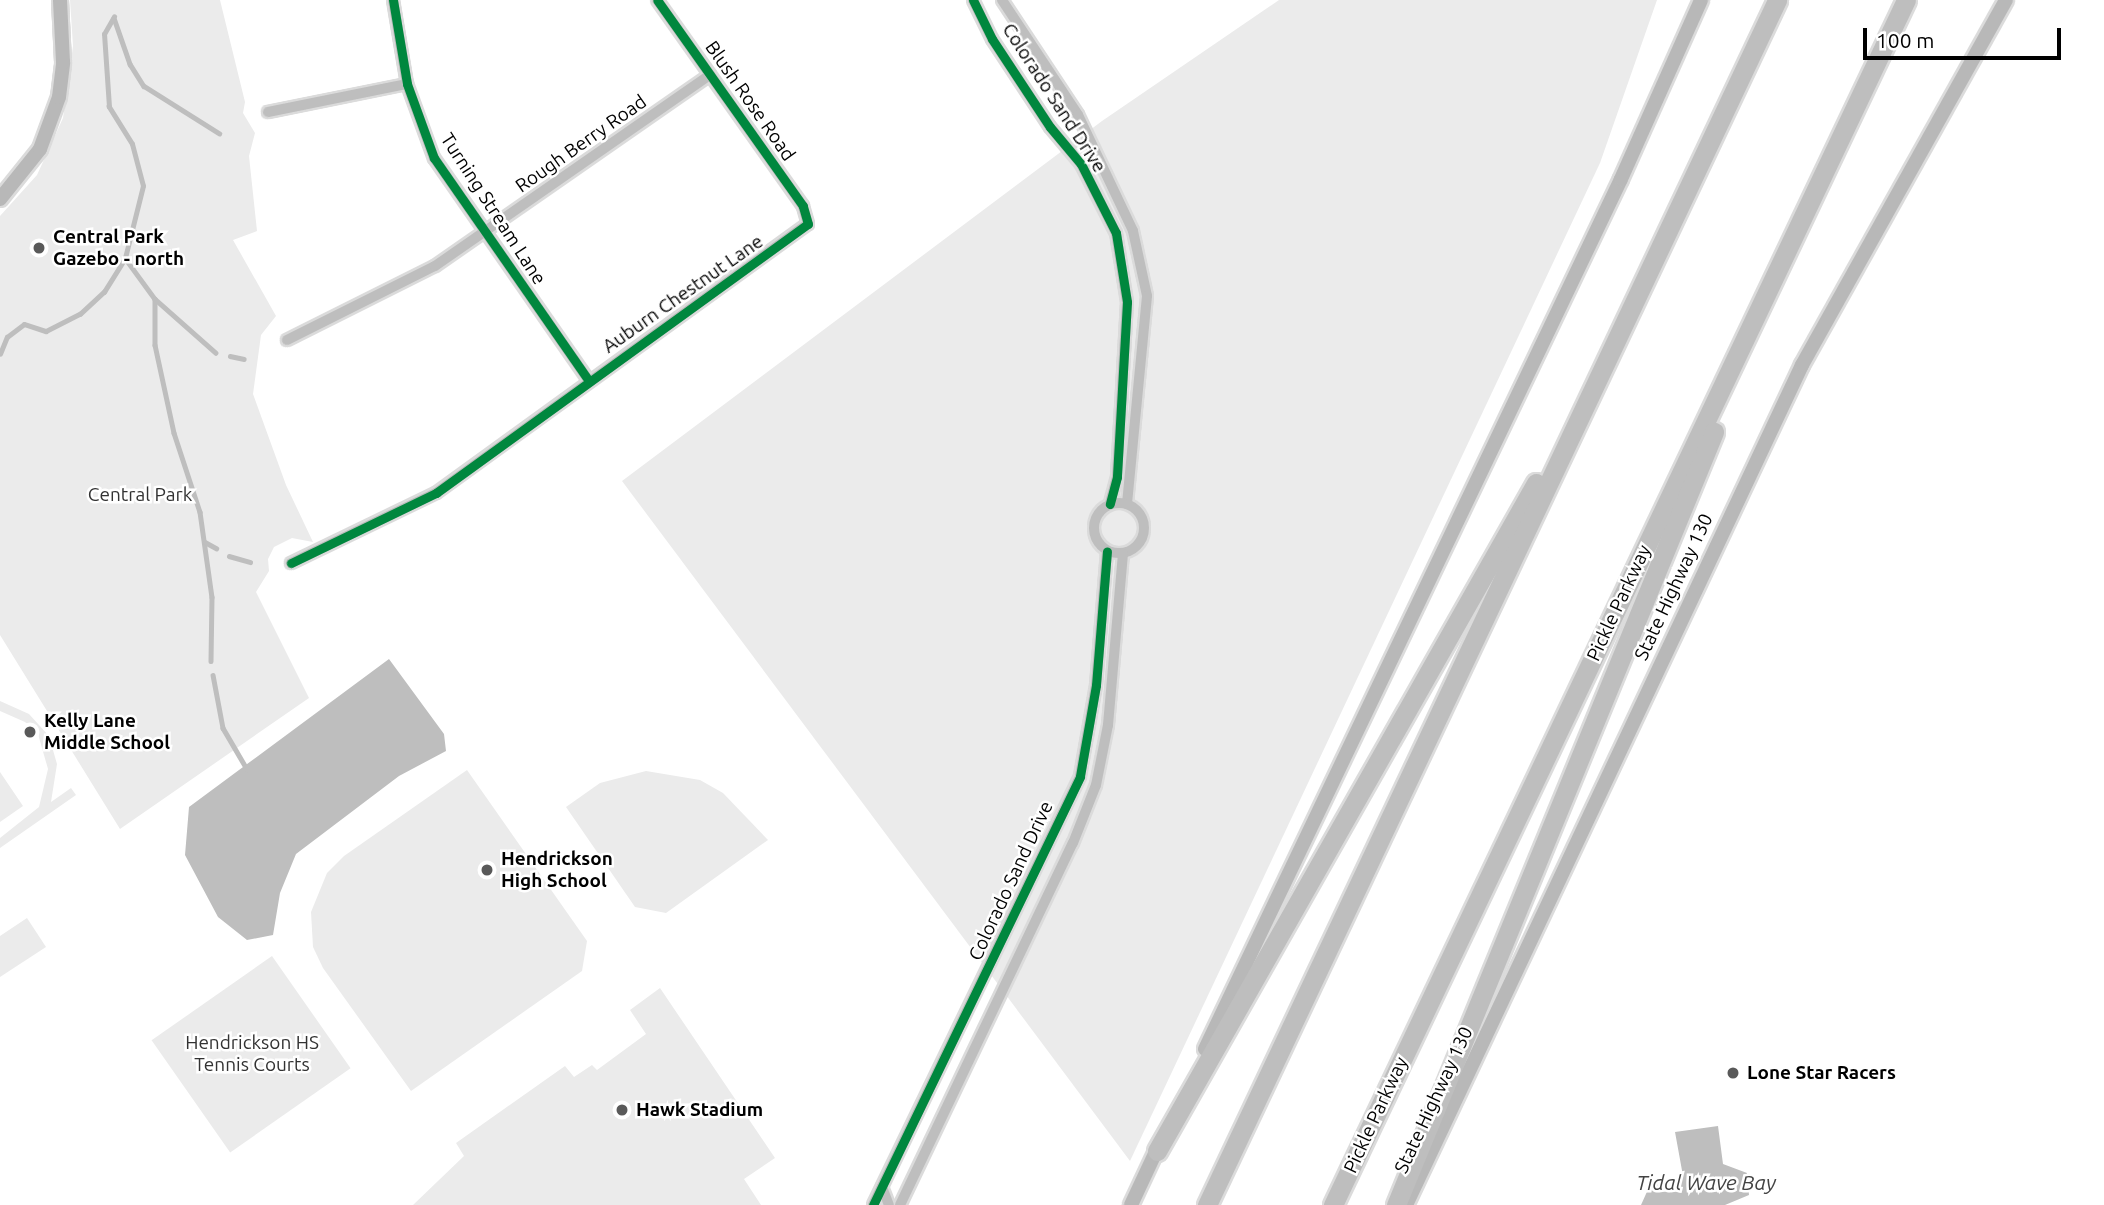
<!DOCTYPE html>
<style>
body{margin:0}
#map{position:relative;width:2104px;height:1205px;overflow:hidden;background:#fff;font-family:Ubuntu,sans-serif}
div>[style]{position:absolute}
.green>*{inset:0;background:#ebebeb;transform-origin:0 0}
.water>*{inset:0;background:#bebebe}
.stream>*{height:4.5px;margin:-2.25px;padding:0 2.25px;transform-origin:2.25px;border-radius:2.25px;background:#bebebe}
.roads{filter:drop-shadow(2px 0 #dbdbdb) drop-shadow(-2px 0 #dbdbdb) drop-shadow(0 2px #dbdbdb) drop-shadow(0 -2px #dbdbdb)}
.street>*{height:10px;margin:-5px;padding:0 5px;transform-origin:5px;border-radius:5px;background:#bebebe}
.street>.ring{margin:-5px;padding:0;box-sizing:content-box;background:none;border:10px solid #bebebe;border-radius:50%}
.secondary>*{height:14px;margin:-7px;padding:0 7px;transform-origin:7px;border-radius:7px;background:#b8b8b8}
.highway>*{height:19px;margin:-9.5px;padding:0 9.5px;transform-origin:9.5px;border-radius:9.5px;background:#bebebe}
.cycleway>*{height:9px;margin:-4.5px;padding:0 4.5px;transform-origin:4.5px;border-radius:4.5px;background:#00873e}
.dots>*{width:19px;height:19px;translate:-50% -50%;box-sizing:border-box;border:4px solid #fff;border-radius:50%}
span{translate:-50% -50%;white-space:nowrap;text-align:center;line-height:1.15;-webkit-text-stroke:5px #fff;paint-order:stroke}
.street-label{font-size:19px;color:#000}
.poi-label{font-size:19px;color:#000;font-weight:700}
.left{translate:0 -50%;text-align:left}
.park-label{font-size:19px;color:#323232}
.water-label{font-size:21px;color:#434343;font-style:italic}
.scale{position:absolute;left:1863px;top:28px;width:198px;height:32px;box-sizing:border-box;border:4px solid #000;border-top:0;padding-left:9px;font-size:21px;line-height:24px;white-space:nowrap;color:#000;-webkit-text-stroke:5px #fff;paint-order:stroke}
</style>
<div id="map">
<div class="green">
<div style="clip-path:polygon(70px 0,220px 0,245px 102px,243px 113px,255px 133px,249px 156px,257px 231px,233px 240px,276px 316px,261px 335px,253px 394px,286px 485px,313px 542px,292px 538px,274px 547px,268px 559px,269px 571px,256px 592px,309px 698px,120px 829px,0 635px,0 216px,37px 175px,63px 118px,73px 46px)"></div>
<div style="clip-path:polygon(1279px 0,1657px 0,1600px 163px,1130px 1161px,622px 481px,1102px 121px)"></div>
<div style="clip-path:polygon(0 701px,29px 714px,49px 736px,57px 764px,51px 802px,71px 788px,76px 795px,0 848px,0 838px,39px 807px,48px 769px,38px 734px,25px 722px,0 711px)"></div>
<div style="clip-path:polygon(467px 770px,587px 941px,582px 971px,411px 1091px,323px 968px,313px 947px,311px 912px,327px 873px,344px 856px)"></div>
<div style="clip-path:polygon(646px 771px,700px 780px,723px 793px,768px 840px,666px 913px,635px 907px,566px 807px,600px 783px)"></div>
<div style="clip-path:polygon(0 772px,23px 806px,0 822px)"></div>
<div style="clip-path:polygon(27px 918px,46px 947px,0 977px,0 936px)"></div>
<div style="left:272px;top:956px;width:137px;height:147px;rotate:55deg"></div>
<div style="clip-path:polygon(660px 988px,775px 1158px,744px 1179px,761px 1205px,413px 1205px,464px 1156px,456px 1143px,565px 1066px,574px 1077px,592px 1065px,597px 1070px,646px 1034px,630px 1010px)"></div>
</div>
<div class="water">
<div style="clip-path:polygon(389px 659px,444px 734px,446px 751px,399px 776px,296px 854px,280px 893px,273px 935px,247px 940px,218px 917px,185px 855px,189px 807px)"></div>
<div style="clip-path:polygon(1718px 1126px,1723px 1164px,1747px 1173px,1749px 1195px,1725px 1205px,1641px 1205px,1650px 1185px,1657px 1182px,1669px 1186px,1683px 1176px,1675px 1132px)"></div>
</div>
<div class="stream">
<div style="left:114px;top:18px;width:49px;rotate:70.8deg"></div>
<div style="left:130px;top:64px;width:26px;rotate:58deg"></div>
<div style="left:144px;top:86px;width:89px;rotate:32.1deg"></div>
<div style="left:125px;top:258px;width:51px;rotate:53.8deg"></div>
<div style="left:155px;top:299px;width:46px;rotate:90deg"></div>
<div style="left:155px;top:345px;width:90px;rotate:77.8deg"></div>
<div style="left:174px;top:433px;width:83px;rotate:71.8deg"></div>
<div style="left:200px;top:512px;width:86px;rotate:82deg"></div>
<div style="left:212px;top:597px;width:64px;rotate:90.9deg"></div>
<div style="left:155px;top:299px;width:81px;rotate:41.5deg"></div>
<div style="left:0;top:354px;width:18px;rotate:-68deg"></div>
<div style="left:7px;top:337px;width:21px;rotate:-37deg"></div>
<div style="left:24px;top:324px;width:23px;rotate:18deg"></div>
<div style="left:46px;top:331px;width:38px;rotate:-27deg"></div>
<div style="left:80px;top:314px;width:33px;rotate:-43deg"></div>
<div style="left:104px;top:292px;width:40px;rotate:-58deg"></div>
<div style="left:125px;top:258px;width:74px;rotate:-76deg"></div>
<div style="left:143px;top:186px;width:43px;rotate:-104.7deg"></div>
<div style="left:132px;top:144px;width:44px;rotate:-121.9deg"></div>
<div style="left:109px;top:107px;width:73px;rotate:-93.9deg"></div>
<div style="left:104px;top:34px;width:20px;rotate:-60deg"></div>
<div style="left:230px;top:356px;width:14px;rotate:12deg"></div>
<div style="left:205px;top:542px;width:13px;rotate:29deg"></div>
<div style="left:229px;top:556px;width:22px;rotate:16deg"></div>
<div style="left:213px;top:675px;width:54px;rotate:79.3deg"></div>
<div style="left:223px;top:728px;width:48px;rotate:59.7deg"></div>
</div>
<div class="roads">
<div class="street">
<div style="left:393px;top:0;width:85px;rotate:80.5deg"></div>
<div style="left:407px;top:84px;width:79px;rotate:70deg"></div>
<div style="left:434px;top:158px;width:272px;rotate:55.2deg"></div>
<div style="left:973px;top:0;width:43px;rotate:64deg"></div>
<div style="left:992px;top:39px;width:105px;rotate:56.6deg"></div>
<div style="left:1050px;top:127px;width:48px;rotate:50deg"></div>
<div style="left:1081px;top:164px;width:77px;rotate:63.1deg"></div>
<div style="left:1116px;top:233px;width:70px;rotate:80.9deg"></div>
<div style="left:1127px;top:302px;width:175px;rotate:93.3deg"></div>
<div style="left:1117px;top:477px;width:28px;rotate:105deg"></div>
<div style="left:1002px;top:0;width:138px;rotate:56.5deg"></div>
<div style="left:1078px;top:115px;width:128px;rotate:64.6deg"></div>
<div style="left:1133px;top:231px;width:66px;rotate:77.8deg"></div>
<div style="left:1147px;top:296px;width:209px;rotate:95.5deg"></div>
<div style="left:268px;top:112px;width:142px;rotate:-11.4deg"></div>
<div style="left:287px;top:340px;width:165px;rotate:-26.6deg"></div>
<div style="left:435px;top:266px;width:335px;rotate:-34.8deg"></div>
<div class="ring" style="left:1094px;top:503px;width:40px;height:40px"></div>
<div style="left:291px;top:563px;width:161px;rotate:-25.8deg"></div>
<div style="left:436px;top:493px;width:459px;rotate:-35.9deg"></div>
<div style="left:808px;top:224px;width:19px;rotate:-106deg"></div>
<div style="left:803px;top:206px;width:252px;rotate:-125.3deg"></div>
<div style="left:882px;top:1187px;width:19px;rotate:69deg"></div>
<div style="left:873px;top:1205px;width:476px;rotate:-64.2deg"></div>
<div style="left:1080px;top:776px;width:92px;rotate:-80deg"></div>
<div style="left:1096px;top:685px;width:134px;rotate:-85.3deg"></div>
<div style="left:900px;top:1205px;width:401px;rotate:-64.5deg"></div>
<div style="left:1073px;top:843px;width:62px;rotate:-68.4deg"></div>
<div style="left:1096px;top:785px;width:61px;rotate:-78.7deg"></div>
<div style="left:1108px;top:725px;width:172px;rotate:-85deg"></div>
</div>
<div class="secondary">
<div style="left:0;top:199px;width:64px;rotate:-51.3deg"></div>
<div style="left:40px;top:149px;width:55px;rotate:-69.9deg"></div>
<div style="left:59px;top:97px;width:35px;rotate:-83deg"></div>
<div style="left:63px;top:62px;width:62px;rotate:-92.8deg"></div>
<div style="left:1205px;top:1049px;width:964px;rotate:-64.44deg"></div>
<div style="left:1621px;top:179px;width:196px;rotate:-65.9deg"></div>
<div style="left:1131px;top:1205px;width:68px;rotate:-64.9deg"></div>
<div style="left:1406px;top:1205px;width:929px;rotate:-64.76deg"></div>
<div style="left:1802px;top:365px;width:418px;rotate:-60.8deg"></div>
</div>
<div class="highway">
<div style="left:1157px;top:1151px;width:768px;rotate:-60.43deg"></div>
<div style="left:1207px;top:1205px;width:1333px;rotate:-64.68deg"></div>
<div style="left:1333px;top:1205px;width:1334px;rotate:-64.57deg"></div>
<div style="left:1396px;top:1205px;width:836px;rotate:-67.64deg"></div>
</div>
</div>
<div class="cycleway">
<div style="left:393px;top:0;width:85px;rotate:80.5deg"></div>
<div style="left:407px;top:84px;width:79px;rotate:70deg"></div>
<div style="left:434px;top:158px;width:272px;rotate:55.2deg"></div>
<div style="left:973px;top:0;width:43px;rotate:64deg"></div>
<div style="left:992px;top:39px;width:105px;rotate:56.6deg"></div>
<div style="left:1050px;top:127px;width:48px;rotate:50deg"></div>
<div style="left:1081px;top:164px;width:77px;rotate:63.1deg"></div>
<div style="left:1116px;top:233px;width:70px;rotate:80.9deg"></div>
<div style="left:1127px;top:302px;width:175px;rotate:93.3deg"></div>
<div style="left:1117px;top:477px;width:28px;rotate:105deg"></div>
<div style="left:291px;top:563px;width:161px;rotate:-25.8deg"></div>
<div style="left:436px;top:493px;width:459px;rotate:-35.9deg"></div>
<div style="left:808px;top:224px;width:19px;rotate:-106deg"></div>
<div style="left:803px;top:206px;width:252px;rotate:-125.3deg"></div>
<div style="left:873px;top:1205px;width:476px;rotate:-64.2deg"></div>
<div style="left:1080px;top:776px;width:92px;rotate:-80deg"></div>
<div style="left:1096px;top:685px;width:134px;rotate:-85.3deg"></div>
</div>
<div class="dots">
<div style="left:39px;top:248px;background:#595959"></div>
<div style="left:30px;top:732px;background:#595959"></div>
<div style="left:487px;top:870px;background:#595959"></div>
<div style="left:1733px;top:1073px;background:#595959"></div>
<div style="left:622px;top:1110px;background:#595959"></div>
</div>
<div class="street-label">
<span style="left:1054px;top:98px;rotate:57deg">Colorado Sand Drive</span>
<span style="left:750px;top:101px;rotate:55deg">Blush Rose Road</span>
<span style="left:581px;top:144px;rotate:-35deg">Rough Berry Road</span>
<span style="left:493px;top:209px;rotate:57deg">Turning Stream Lane</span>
<span style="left:683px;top:294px;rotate:-35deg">Auburn Chestnut Lane</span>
<span style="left:1674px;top:587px;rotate:-65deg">State Highway 130</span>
<span style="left:1619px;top:603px;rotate:-65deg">Pickle Parkway</span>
<span style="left:1011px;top:881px;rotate:-65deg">Colorado Sand Drive</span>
<span style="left:1434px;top:1100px;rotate:-65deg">State Highway 130</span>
<span style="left:1376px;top:1115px;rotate:-65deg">Pickle Parkway</span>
</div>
<div class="poi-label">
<span class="left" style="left:53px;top:248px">Central Park<br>Gazebo - north</span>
<span class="left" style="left:44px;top:732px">Kelly Lane<br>Middle School</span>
<span class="left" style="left:501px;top:870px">Hendrickson<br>High School</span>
<span class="left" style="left:1747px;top:1073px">Lone Star Racers</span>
<span class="left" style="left:636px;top:1110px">Hawk Stadium</span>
</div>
<div class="park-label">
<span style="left:140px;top:495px">Central Park</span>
<span style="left:252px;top:1054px">Hendrickson HS<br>Tennis Courts</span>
</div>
<div class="water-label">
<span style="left:1706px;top:1182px">Tidal Wave Bay</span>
</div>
<div class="scale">100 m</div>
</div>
